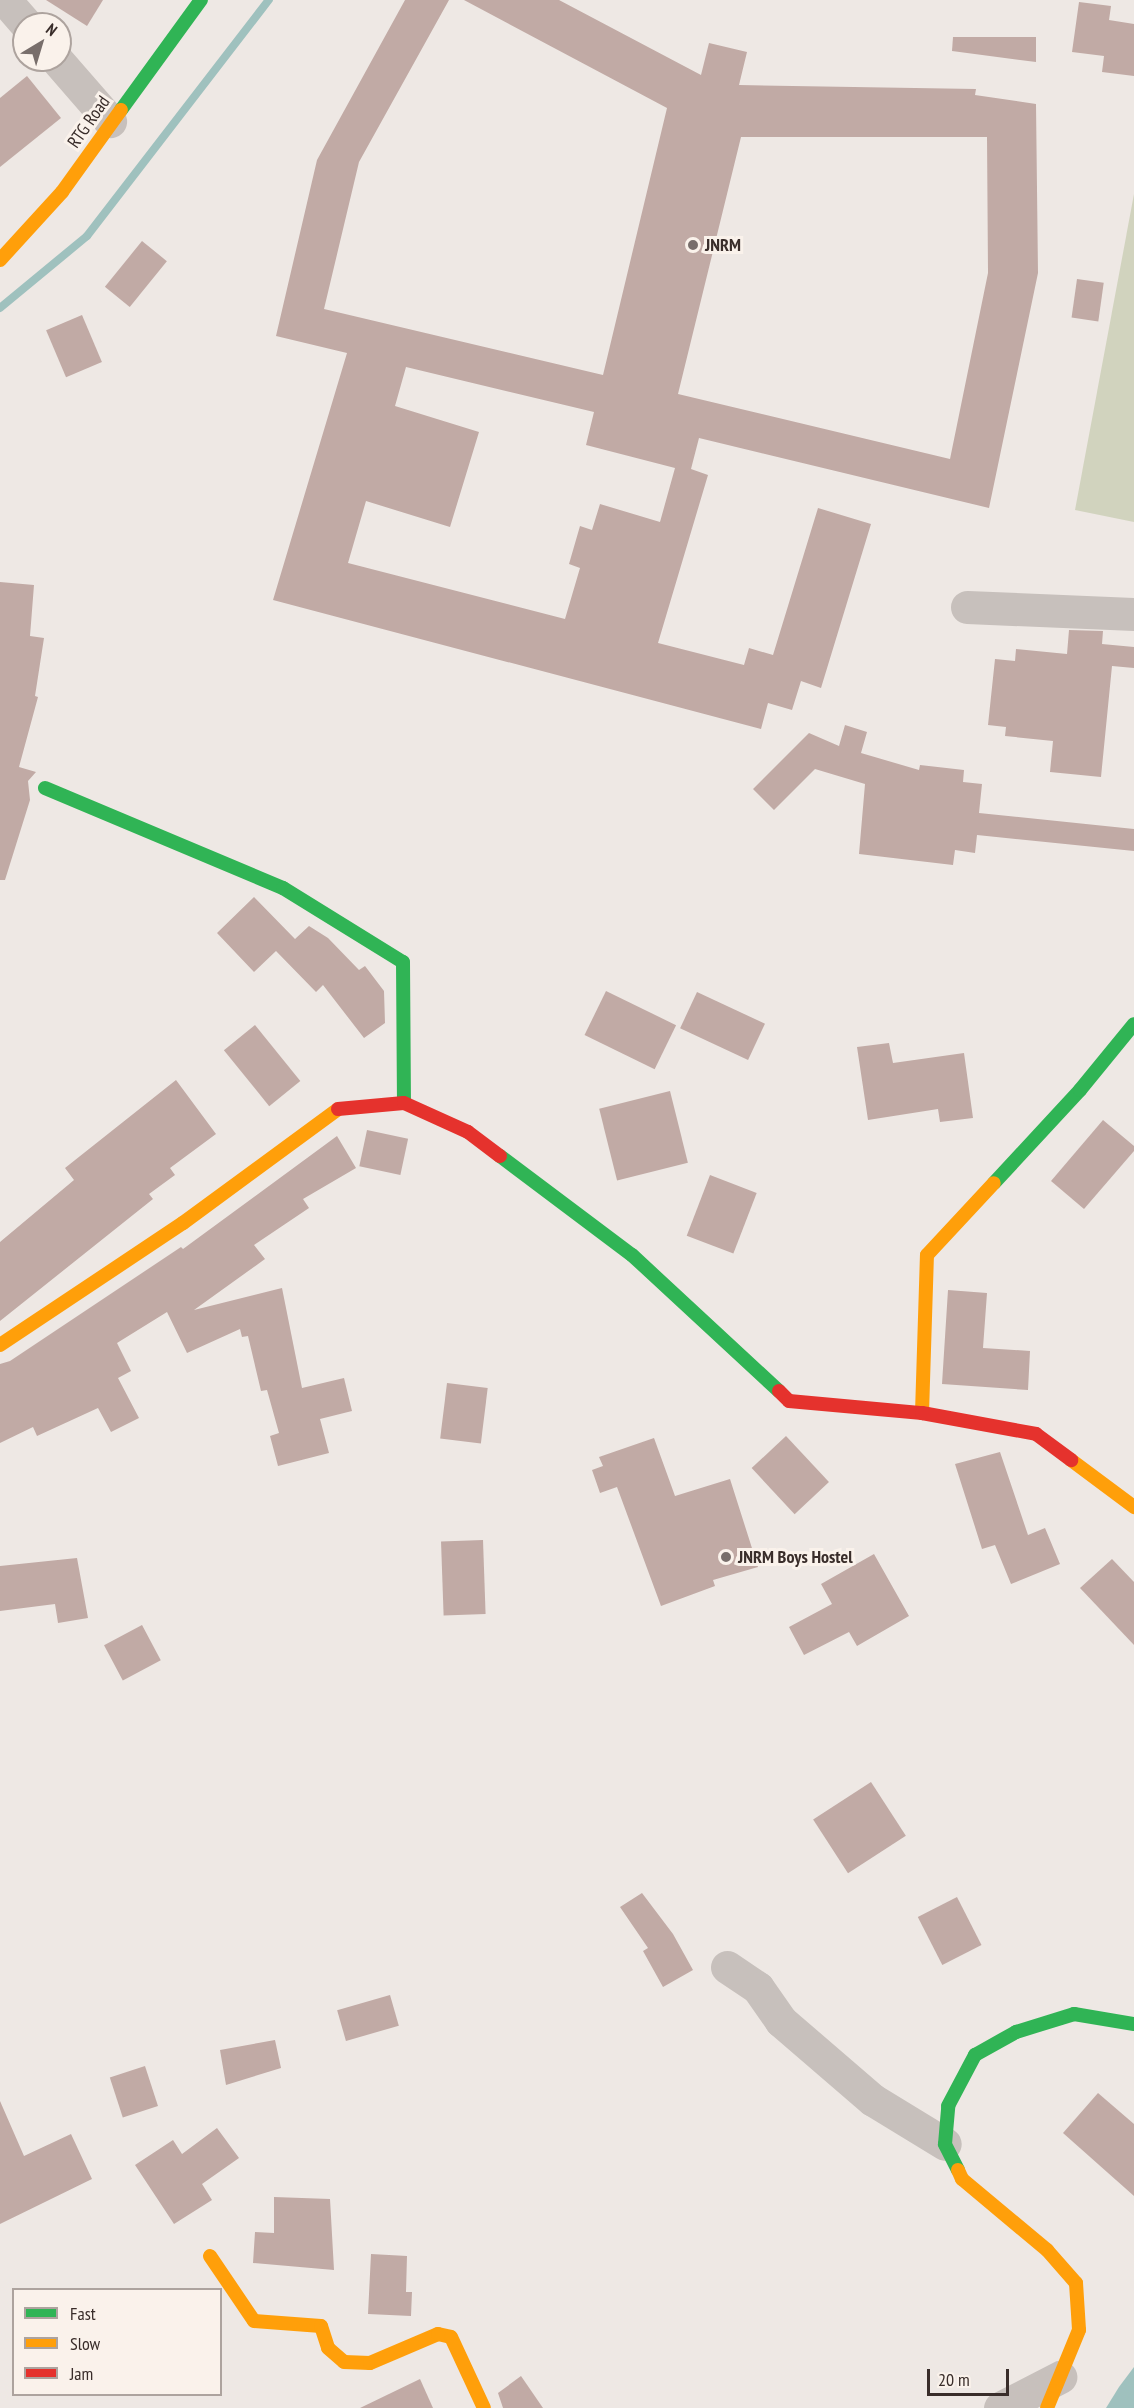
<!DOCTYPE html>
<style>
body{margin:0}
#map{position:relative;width:1134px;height:2408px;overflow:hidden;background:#eee8e4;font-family:"PT Sans Narrow",sans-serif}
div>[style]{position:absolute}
.green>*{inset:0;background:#d1d3be}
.water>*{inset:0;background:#9fc1be}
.stream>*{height:8px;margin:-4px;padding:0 4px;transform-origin:4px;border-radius:4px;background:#9fc1be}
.building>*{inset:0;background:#c1aaa5;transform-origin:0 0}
.street>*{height:33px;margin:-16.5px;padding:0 16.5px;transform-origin:16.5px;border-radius:16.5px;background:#c7c0bc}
.fast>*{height:14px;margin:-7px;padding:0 7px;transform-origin:7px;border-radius:7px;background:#30b455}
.slow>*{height:14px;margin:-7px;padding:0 7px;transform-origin:7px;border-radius:7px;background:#ff9f0a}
.jam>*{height:14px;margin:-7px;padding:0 7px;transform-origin:7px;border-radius:7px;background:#e5322d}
.dots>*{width:16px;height:16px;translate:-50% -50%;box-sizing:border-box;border:3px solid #faf2eb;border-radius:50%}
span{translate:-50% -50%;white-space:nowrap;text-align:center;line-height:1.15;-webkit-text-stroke:6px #faf2eb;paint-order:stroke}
.street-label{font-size:18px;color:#392d2a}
.poi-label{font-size:18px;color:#392d2a;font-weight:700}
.left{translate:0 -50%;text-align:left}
.legend{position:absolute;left:12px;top:2288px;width:210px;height:108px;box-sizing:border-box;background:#faf2eb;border:2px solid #ada39e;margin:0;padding:8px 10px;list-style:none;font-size:18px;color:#392d2a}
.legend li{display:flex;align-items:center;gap:12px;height:30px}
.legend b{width:30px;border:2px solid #ada39e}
.north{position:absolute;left:12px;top:12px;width:60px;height:60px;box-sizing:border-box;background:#faf2eb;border:2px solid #ada39e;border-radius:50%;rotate:38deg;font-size:16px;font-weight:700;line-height:24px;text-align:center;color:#392d2a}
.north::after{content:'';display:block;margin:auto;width:21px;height:27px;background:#786e6b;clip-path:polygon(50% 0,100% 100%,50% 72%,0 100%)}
.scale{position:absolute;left:927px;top:2369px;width:82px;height:27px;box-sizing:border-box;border:3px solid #392d2a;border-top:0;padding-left:8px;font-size:18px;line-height:21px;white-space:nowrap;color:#392d2a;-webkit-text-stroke:4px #faf2eb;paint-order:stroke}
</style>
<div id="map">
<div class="green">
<div style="clip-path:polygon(1134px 194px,1134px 522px,1075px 510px)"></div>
</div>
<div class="water">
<div style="clip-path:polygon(1134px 2367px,1134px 2408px,1106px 2408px,1119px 2387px)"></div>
</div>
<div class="stream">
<div style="left:0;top:308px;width:113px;rotate:-39.6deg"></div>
<div style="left:87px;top:236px;width:298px;rotate:-52.4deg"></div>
</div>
<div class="building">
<div style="clip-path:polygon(46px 0,103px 0,87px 26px)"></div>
<div style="clip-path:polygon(evenodd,405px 0,449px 0,359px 162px,324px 309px,603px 375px,667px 108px,464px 0,559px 0,701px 75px,709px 43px,747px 52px,739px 85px,976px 89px,975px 95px,1036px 104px,1038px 273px,989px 508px,699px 438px,691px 469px,708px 475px,658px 643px,744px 665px,749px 648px,773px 655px,818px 508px,871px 524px,821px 688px,801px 681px,792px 710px,768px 703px,761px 729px,273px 600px,347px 353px,276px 336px,317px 160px,405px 0,741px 137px,987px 137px,988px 273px,950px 459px,678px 394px,741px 137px,405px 0,406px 367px,594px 412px,586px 445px,675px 468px,660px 522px,600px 504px,592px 530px,580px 526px,569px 564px,580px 568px,565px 619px,348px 563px,366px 501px,450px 527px,479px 432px,395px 406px,406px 367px)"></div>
<div style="clip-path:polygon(1079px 2px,1111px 6px,1109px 20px,1134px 24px,1134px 76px,1102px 72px,1104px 56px,1072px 52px)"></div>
<div style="clip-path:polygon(953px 37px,1036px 37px,1036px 62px,952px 51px)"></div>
<div style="clip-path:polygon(27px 76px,61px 118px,0 167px,0 98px)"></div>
<div style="left:142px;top:241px;width:32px;height:59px;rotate:39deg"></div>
<div style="left:1077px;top:279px;width:27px;height:39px;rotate:8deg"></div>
<div style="left:82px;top:315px;width:51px;height:39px;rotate:67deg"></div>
<div style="clip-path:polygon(0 582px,34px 585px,30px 636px,44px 638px,35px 696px,38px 697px,19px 767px,36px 772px,28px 781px,30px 800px,5px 880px,0 880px)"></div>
<div style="clip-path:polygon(1069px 630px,1103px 631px,1102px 644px,1134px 647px,1134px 668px,1112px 666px,1101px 777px,1050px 772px,1053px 741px,1005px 736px,1006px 727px,988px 725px,995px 659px,1015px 661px,1016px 649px,1067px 654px)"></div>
<div style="clip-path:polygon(845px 725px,867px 732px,861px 753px,919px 770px,920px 765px,964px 770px,963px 782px,982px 784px,979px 813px,1134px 829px,1134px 851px,977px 835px,975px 853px,955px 850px,953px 865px,859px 854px,865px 784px,815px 769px,774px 810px,753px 789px,809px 733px,839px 746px)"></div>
<div style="clip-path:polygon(254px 897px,295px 939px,309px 926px,328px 938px,359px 970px,365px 966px,384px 991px,385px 1023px,364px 1038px,323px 985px,316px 992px,276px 951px,254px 972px,217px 933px)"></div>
<div style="left:606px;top:991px;width:78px;height:49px;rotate:26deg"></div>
<div style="left:697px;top:992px;width:75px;height:40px;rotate:25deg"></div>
<div style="left:255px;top:1025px;width:72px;height:40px;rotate:51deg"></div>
<div style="clip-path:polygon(889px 1043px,893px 1063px,964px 1053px,973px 1118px,940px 1122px,938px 1109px,868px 1120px,857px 1047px)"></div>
<div style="clip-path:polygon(176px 1080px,216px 1134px,170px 1168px,175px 1175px,149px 1194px,153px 1199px,0 1321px,0 1242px,74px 1180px,65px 1168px)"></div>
<div style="left:670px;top:1091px;width:74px;height:73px;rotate:76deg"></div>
<div style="clip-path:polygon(1103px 1120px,1134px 1146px,1134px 1151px,1084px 1209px,1051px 1181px)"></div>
<div style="left:367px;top:1130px;width:42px;height:37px;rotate:12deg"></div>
<div style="clip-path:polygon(337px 1136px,356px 1168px,303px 1199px,309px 1208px,254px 1245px,265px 1259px,194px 1310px,282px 1288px,302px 1388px,344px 1378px,352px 1411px,320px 1419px,329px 1453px,278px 1466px,270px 1436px,279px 1433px,267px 1390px,261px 1391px,248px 1336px,242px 1337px,240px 1329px,187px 1353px,167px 1312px,117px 1343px,131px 1371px,118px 1378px,139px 1418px,111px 1432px,98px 1408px,37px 1436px,33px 1427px,0 1443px,0 1364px,10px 1361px,181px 1247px,183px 1249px)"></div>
<div style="left:710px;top:1175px;width:50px;height:65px;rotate:21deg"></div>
<div style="clip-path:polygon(948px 1290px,987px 1293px,983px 1348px,1030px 1351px,1028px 1390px,942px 1384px)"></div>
<div style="left:447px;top:1383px;width:41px;height:56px;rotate:7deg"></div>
<div style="left:786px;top:1436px;width:63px;height:47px;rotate:47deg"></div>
<div style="clip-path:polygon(654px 1438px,675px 1496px,730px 1479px,758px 1567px,713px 1580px,715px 1586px,661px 1606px,617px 1487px,600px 1493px,592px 1470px,603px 1466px,599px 1457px)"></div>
<div style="clip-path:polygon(1000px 1452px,1028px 1535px,1045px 1528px,1060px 1564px,1011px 1584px,995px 1545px,982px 1549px,955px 1464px)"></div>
<div style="left:483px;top:1540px;width:74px;height:42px;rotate:88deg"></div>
<div style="clip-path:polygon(874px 1554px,909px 1616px,857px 1646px,849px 1632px,804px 1655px,789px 1627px,832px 1604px,821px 1584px)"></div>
<div style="clip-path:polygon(77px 1558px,88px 1618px,58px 1623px,55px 1604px,0 1611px,0 1566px)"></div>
<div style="clip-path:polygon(1112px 1559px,1134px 1582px,1134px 1645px,1080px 1588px)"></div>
<div style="left:142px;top:1625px;width:40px;height:43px;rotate:62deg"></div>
<div style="left:871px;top:1782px;width:64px;height:69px;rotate:57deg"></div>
<div style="clip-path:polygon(642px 1893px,673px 1934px,693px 1970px,663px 1987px,643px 1951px,648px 1948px,620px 1907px)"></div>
<div style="left:957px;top:1897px;width:54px;height:44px;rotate:63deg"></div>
<div style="left:390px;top:1995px;width:32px;height:55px;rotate:74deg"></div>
<div style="clip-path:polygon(275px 2040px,281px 2068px,226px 2085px,220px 2050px)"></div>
<div style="left:145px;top:2066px;width:42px;height:37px;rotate:72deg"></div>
<div style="clip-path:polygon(1098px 2093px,1134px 2124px,1134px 2196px,1063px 2133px)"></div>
<div style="clip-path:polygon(0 2101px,24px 2156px,71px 2134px,92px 2179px,0 2224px)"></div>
<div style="clip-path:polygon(217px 2128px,239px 2158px,202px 2184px,212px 2200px,174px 2224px,135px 2165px,173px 2140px,182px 2154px)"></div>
<div style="clip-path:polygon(274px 2197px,330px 2199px,334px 2270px,253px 2263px,255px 2232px,274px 2233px)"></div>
<div style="clip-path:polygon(371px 2254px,407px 2256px,406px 2292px,412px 2292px,411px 2316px,368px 2314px)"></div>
<div style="clip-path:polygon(521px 2376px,543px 2408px,503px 2408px,498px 2393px)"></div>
<div style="clip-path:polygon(420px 2379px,433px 2408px,360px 2408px)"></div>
</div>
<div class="street">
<div style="left:5px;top:0;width:32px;rotate:49deg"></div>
<div style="left:57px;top:60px;width:81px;rotate:49deg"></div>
<div style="left:967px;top:607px;width:167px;rotate:2.4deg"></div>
<div style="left:727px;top:1967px;width:37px;rotate:34deg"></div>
<div style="left:758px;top:1988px;width:40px;rotate:55.1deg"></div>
<div style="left:781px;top:2021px;width:121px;rotate:40.7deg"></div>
<div style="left:873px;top:2100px;width:84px;rotate:31.4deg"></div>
<div style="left:1000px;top:2408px;width:68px;rotate:-27.3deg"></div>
</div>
<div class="fast">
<div style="left:121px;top:110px;width:136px;rotate:-54deg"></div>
<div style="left:45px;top:788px;width:258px;rotate:22.8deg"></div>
<div style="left:283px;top:888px;width:141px;rotate:31.7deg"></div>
<div style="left:403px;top:962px;width:141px;rotate:89.6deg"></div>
<div style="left:500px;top:1156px;width:165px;rotate:36.9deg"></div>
<div style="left:632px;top:1255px;width:200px;rotate:42.8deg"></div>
<div style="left:994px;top:1183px;width:127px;rotate:-47.2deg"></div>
<div style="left:1080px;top:1090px;width:85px;rotate:-50.7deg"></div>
<div style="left:958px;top:2170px;width:29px;rotate:-117deg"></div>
<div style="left:945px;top:2144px;width:38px;rotate:-85deg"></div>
<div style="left:948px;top:2106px;width:58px;rotate:-62.1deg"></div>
<div style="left:975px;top:2055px;width:47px;rotate:-29.3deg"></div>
<div style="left:1016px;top:2032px;width:61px;rotate:-17.2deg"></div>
<div style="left:1074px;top:2014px;width:61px;rotate:9.5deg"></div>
</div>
<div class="slow">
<div style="left:0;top:260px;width:92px;rotate:-47.6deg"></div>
<div style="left:62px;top:192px;width:101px;rotate:-54.3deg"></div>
<div style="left:0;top:1345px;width:220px;rotate:-33.7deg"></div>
<div style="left:183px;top:1223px;width:192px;rotate:-36.3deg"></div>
<div style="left:922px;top:1413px;width:158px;rotate:-88.2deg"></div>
<div style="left:927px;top:1255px;width:98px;rotate:-47.1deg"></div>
<div style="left:1071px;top:1460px;width:79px;rotate:36.7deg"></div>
<div style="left:958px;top:2170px;width:10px;rotate:66deg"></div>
<div style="left:962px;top:2179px;width:111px;rotate:39.9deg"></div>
<div style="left:1047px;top:2250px;width:44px;rotate:48.7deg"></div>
<div style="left:1076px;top:2283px;width:47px;rotate:86.3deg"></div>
<div style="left:1079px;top:2330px;width:84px;rotate:112.3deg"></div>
<div style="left:210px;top:2256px;width:78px;rotate:55.9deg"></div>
<div style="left:254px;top:2321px;width:67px;rotate:4.3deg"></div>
<div style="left:321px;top:2326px;width:23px;rotate:72deg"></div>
<div style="left:328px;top:2348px;width:21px;rotate:41deg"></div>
<div style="left:344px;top:2362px;width:26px;rotate:2deg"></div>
<div style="left:370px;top:2363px;width:74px;rotate:-23.1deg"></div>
<div style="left:438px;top:2334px;width:13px;rotate:13deg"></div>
<div style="left:451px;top:2337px;width:78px;rotate:65.1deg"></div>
</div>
<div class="jam">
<div style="left:338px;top:1109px;width:66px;rotate:-5.2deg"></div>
<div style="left:404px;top:1103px;width:70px;rotate:24.4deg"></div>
<div style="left:468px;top:1132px;width:40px;rotate:37deg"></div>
<div style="left:779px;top:1391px;width:14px;rotate:45deg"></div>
<div style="left:789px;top:1401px;width:134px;rotate:5.2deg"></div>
<div style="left:922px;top:1413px;width:116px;rotate:10.4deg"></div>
<div style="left:1036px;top:1434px;width:44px;rotate:36.6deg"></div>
</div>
<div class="dots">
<div style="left:693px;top:245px;background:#786e6b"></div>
<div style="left:726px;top:1557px;background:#786e6b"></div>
</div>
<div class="street-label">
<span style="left:89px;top:122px;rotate:-55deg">RTG Road</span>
</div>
<div class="poi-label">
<span class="left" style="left:705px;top:245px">JNRM</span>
<span class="left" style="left:738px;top:1557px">JNRM Boys Hostel</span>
</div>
<ul class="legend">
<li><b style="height:8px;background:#30b455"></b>Fast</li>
<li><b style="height:8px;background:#ff9f0a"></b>Slow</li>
<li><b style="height:8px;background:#e5322d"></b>Jam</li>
</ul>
<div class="north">N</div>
<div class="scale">20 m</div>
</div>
